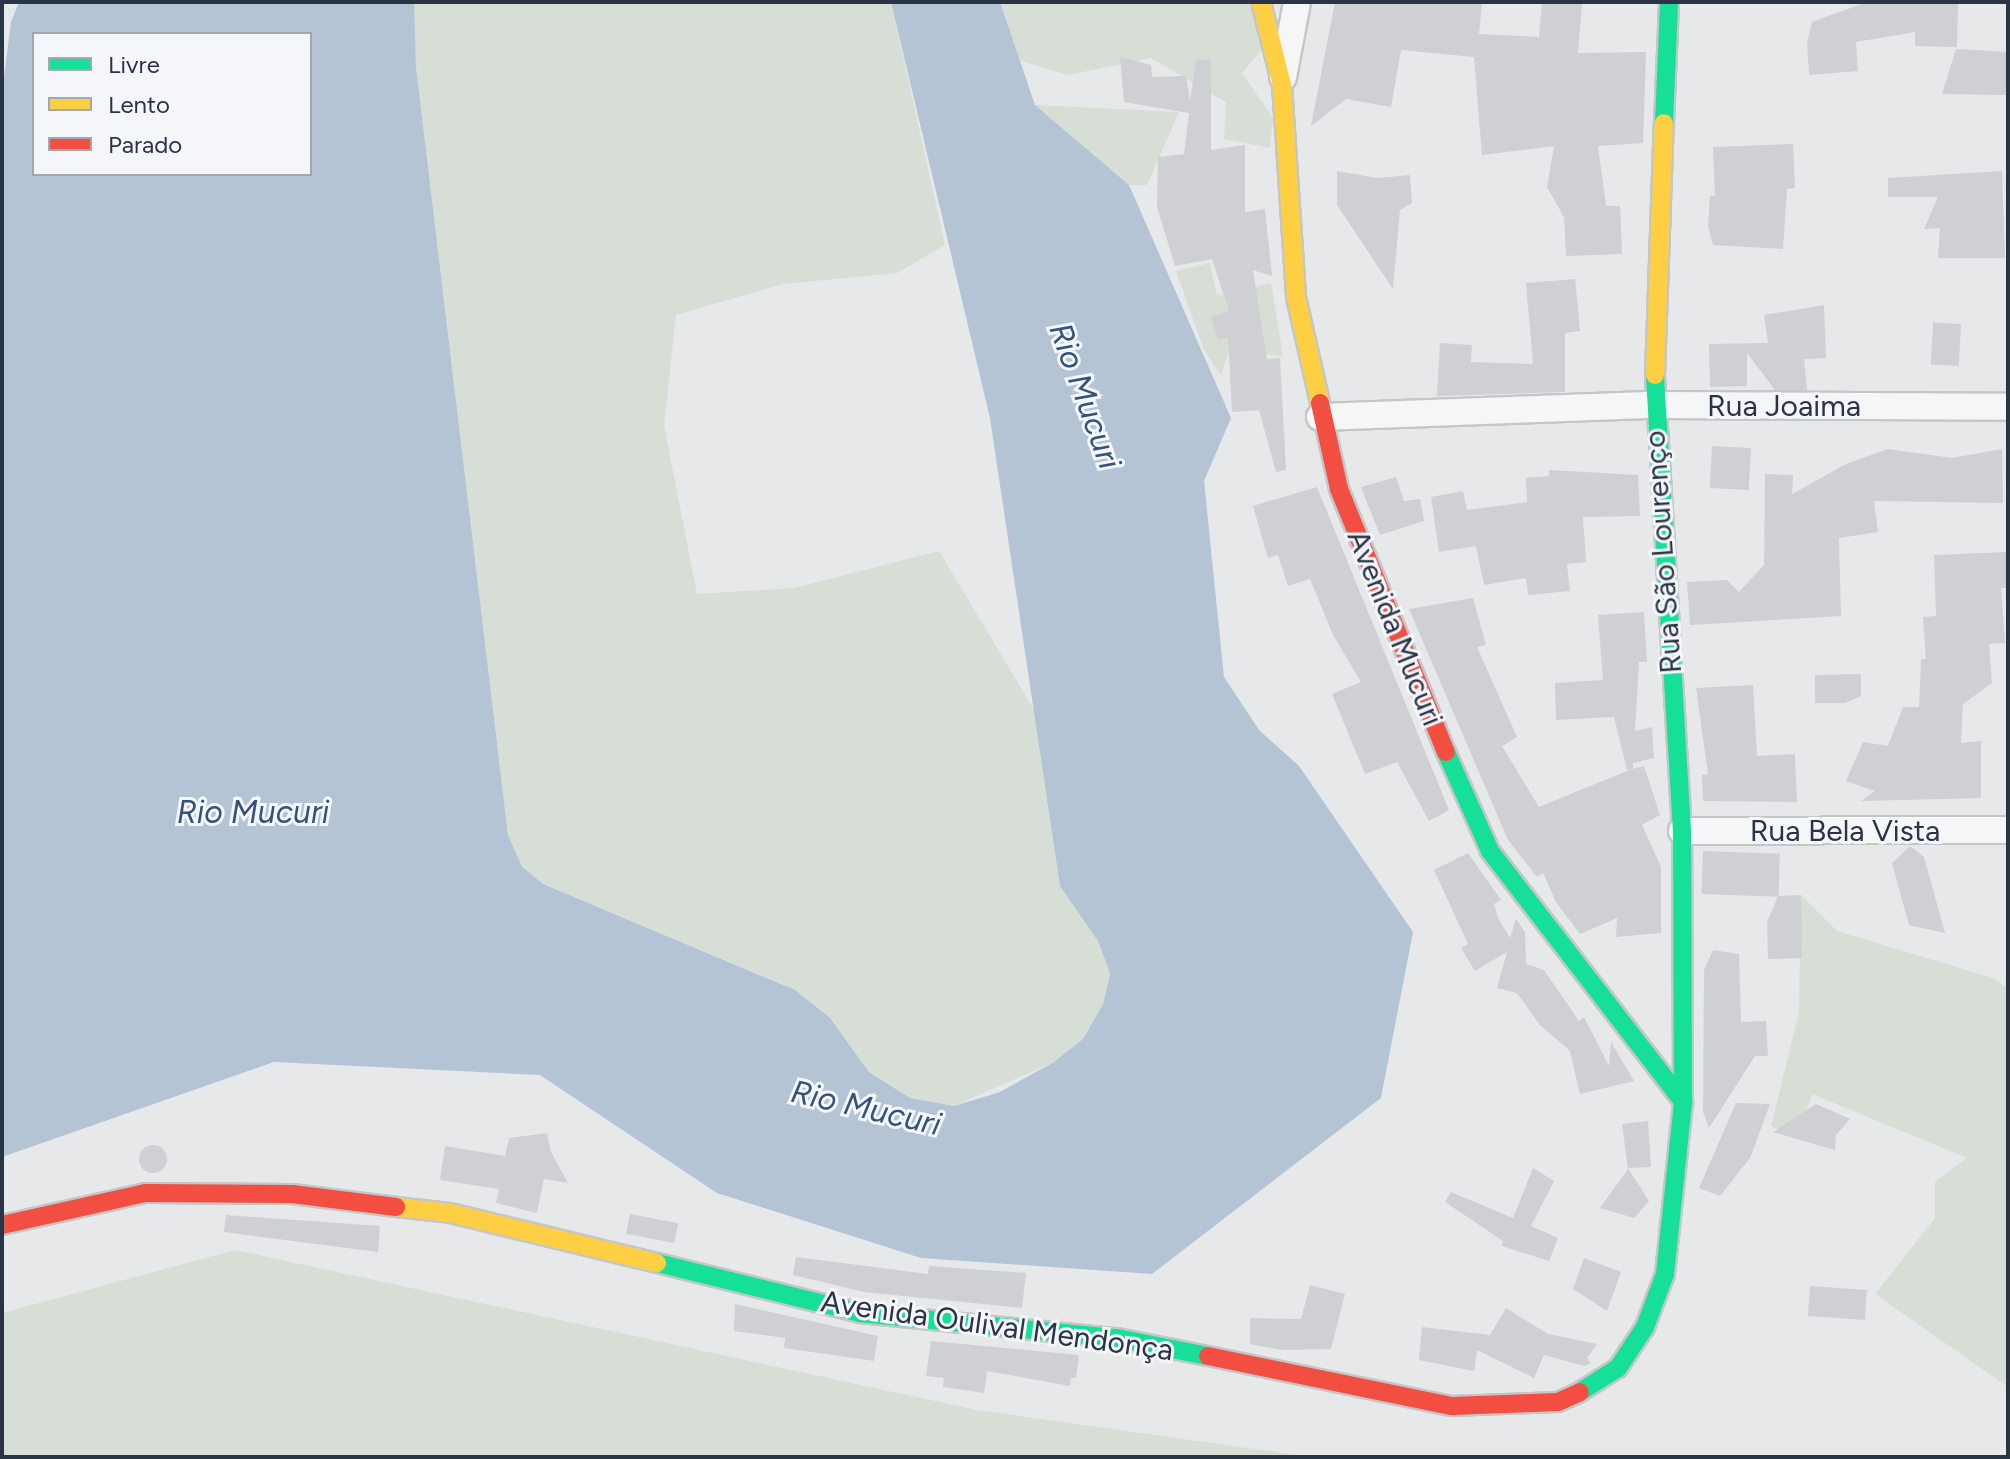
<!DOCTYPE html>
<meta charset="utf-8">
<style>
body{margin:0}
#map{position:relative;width:2010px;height:1459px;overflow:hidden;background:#e6e8ea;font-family:Figtree,sans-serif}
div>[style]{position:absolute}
.green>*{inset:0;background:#d6ded6}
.water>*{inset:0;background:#b4c4d5}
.building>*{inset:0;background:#ced0d3;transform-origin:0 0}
.round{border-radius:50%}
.roads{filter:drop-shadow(2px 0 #c4c6c8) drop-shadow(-2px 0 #c4c6c8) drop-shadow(0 2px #c4c6c8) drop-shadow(0 -2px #c4c6c8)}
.street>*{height:26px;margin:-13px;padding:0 13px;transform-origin:13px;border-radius:13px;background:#f5f6f7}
.fast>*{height:18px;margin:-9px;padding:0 9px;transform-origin:9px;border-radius:9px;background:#16e098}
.slow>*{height:18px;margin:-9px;padding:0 9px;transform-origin:9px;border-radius:9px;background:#ffcf43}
.jam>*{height:18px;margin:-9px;padding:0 9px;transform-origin:9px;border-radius:9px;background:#f24e42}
span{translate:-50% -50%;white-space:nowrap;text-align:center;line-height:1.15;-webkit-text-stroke:6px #f4f6f9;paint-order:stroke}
.street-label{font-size:30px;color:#2b3445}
.water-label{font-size:32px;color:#34527a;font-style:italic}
.frame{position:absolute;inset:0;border:4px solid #2b3445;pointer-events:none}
.legend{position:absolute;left:32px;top:32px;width:280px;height:144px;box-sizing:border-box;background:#f4f6f9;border:2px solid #a4a8b1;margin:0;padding:10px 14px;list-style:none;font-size:24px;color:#2b3445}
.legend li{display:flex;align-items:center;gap:16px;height:40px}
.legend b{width:40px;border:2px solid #a4a8b1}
</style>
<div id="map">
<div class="green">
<div style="clip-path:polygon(413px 2px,891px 2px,945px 245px,897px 273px,783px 284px,676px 315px,664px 425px,697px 594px,794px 588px,939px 551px,1036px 713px,1060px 886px,1098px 941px,1110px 972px,1103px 1004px,1083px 1039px,1054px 1062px,954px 1106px,910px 1098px,869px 1072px,830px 1018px,782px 984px,543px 884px,522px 868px,508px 835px,416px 67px)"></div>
<div style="clip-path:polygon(1000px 2px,1249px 2px,1262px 50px,1242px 73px,1273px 118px,1270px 148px,1224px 139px,1226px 102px,1151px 58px,1068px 75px,1018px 60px)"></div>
<div style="clip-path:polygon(1035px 105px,1179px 112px,1147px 185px,1129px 185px)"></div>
<div style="clip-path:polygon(1210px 263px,1217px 296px,1271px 283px,1283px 356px,1229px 351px,1221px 375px,1204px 350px,1176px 271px)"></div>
<div style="clip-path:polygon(1801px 895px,1837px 931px,1993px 978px,2008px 989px,2008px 1387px,1875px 1294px,1935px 1218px,1935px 1182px,1967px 1158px,1812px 1094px,1797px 1139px,1771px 1126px,1799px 1012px)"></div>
<div style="clip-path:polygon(235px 1250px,977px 1410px,1312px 1457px,2px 1457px,2px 1313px)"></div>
</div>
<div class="water">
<div style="clip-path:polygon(evenodd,19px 2px,414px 2px,416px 67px,508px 835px,522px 867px,543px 884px,795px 990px,830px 1018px,869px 1072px,910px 1098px,954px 1106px,1000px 1092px,1054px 1062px,1083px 1039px,1103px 1004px,1110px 973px,1098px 941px,1060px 886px,990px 418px,891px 2px,1000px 2px,1035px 105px,1129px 185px,1231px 418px,1204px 481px,1224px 677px,1259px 730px,1299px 766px,1413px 932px,1381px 1098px,1152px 1274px,921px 1258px,717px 1193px,540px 1075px,274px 1062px,2px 1157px,2px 94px,11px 22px,19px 2px,34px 34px,310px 34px,310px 174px,34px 174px,34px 34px)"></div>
</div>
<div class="building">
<div style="clip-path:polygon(1335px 2px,1482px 4px,1479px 34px,1539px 37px,1542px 2px,1582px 4px,1578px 53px,1646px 52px,1643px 143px,1598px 146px,1606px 206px,1620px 206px,1622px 254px,1566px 256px,1564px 217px,1547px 187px,1554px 146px,1482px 155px,1474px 57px,1401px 50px,1391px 107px,1346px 99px,1311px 126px)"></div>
<div style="clip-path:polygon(1867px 2px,1958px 2px,1957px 47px,1915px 46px,1915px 32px,1856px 42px,1858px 71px,1809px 75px,1807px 42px,1812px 22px)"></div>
<div style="clip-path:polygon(1956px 49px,2008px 52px,2008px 95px,1942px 94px)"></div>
<div style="clip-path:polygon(1120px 57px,1151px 65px,1152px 77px,1186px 76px,1190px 101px,1196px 59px,1211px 60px,1211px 150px,1245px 145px,1245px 212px,1265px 209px,1272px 276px,1253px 270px,1267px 359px,1280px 358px,1286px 470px,1276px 472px,1259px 410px,1232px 412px,1228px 338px,1218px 340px,1211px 317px,1229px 311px,1212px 259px,1175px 266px,1157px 207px,1158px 157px,1184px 154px,1189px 113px,1124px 102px)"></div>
<div style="clip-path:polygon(1793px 144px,1795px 188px,1787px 189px,1783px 249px,1713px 245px,1708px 226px,1710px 196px,1715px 196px,1713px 147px)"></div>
<div style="clip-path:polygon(1337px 171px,1377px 178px,1410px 175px,1412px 203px,1400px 210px,1393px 289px,1337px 205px)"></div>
<div style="clip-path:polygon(2002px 171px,2005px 258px,1938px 258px,1940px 228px,1924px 229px,1938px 197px,1888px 197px,1888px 178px)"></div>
<div style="clip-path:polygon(1575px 279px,1580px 331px,1565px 333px,1565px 392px,1437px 396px,1440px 343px,1472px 345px,1471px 362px,1533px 364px,1526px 283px)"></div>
<div style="clip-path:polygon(1824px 305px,1826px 358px,1804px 359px,1807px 390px,1775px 390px,1747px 353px,1747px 386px,1710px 387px,1709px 344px,1768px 343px,1764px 315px)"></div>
<div style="left:1961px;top:324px;width:42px;height:28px;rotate:93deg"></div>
<div style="left:1712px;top:446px;width:39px;height:42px;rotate:3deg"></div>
<div style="clip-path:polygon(1888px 449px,1952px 458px,2002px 449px,2003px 503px,1874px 501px,1878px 532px,1839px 538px,1841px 616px,1690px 625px,1687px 582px,1727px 580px,1739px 592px,1764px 565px,1765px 474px,1793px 475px,1792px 494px,1846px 464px)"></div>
<div style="clip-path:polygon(1549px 470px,1638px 475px,1640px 516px,1583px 517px,1586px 562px,1567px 564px,1570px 591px,1528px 595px,1526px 578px,1484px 585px,1476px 546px,1439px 552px,1431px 497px,1463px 491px,1467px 510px,1527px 502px,1526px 478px,1549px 476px)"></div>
<div style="clip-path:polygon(1396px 477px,1404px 501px,1420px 499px,1424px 521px,1380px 535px,1361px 487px)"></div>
<div style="clip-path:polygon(1317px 487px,1449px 810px,1429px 821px,1397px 762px,1365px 774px,1332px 694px,1361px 682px,1333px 635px,1310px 579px,1288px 586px,1278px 555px,1268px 558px,1253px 506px)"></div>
<div style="clip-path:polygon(2008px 552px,2008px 588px,2001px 588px,2005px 643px,1989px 644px,1992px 683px,1963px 704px,1961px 743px,1981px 741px,1981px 798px,1861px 801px,1875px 791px,1846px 781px,1863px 742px,1888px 746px,1903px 707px,1919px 707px,1921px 659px,1926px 659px,1923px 617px,1936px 616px,1934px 555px)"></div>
<div style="clip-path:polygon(1473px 598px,1486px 645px,1477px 647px,1517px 737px,1502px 746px,1539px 807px,1632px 769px,1627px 770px,1614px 717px,1556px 720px,1555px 683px,1603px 680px,1598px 615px,1644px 612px,1647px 662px,1639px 662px,1635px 731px,1652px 727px,1654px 758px,1633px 763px,1633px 769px,1644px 766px,1660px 815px,1642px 825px,1661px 867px,1661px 933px,1616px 937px,1617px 918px,1580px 934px,1556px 902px,1543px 873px,1537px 877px,1508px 840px,1409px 609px)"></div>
<div style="clip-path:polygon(1861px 674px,1861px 696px,1845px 703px,1815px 703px,1815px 675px)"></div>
<div style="clip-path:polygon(1753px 685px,1757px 756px,1795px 754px,1797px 802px,1703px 801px,1702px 775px,1708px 774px,1696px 688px)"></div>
<div style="clip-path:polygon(1910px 846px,1924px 857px,1945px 933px,1909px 925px,1892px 863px)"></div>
<div style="left:1703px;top:851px;width:77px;height:43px;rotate:2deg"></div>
<div style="clip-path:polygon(1468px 853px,1501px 900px,1494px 904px,1498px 918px,1510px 938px,1516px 919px,1525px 932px,1526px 964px,1544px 970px,1579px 1021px,1584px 1017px,1609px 1066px,1611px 1042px,1634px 1081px,1580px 1094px,1570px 1051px,1540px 1025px,1517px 993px,1497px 988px,1507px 952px,1475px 971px,1461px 948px,1468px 944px,1434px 870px)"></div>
<div style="clip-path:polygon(1801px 895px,1802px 958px,1768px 959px,1767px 922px,1778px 896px)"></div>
<div style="clip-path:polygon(1713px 950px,1739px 954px,1741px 1022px,1766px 1021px,1768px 1056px,1755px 1056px,1709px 1128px,1703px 1112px,1704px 970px)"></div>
<div style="clip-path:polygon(1736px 1103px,1770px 1104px,1750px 1158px,1720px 1196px,1699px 1188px)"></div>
<div style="clip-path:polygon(1816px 1104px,1850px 1119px,1836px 1135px,1835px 1150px,1773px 1132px)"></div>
<div style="clip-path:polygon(1648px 1121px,1651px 1167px,1628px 1168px,1649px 1201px,1634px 1218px,1600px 1208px,1628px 1169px,1622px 1124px)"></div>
<div style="clip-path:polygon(547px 1133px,551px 1152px,568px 1183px,544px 1179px,537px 1213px,496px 1203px,499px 1189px,440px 1180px,445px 1146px,505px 1156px,509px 1138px)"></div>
<div class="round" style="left:139px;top:1145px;width:28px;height:28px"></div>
<div style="clip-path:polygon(1533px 1168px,1554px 1181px,1531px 1226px,1558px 1238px,1549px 1261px,1502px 1246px,1503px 1241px,1445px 1202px,1451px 1192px,1513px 1218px)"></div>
<div style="left:630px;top:1214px;width:49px;height:20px;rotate:11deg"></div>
<div style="clip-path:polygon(226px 1215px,380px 1226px,378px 1252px,224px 1232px)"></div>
<div style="clip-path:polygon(796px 1257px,928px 1274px,929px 1266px,1026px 1273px,1022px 1308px,864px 1292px,793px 1275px)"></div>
<div style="clip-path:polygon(1584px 1258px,1621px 1272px,1607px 1311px,1573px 1289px)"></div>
<div style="clip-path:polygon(1310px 1285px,1345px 1294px,1331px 1349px,1281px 1350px,1250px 1344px,1250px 1318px,1301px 1319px)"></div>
<div style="left:1810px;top:1286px;width:57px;height:30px;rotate:4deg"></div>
<div style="clip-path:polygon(735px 1304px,878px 1336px,874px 1361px,784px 1348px,785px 1338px,734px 1331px)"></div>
<div style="clip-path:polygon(1506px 1308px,1548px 1334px,1597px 1344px,1587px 1358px,1591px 1363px,1585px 1366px,1544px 1355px,1534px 1378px,1477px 1350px,1474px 1371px,1419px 1360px,1422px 1327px,1490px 1335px)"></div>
<div style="clip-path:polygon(931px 1341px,1079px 1355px,1076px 1378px,1071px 1378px,1070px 1386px,987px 1371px,984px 1393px,943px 1387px,944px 1378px,926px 1376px)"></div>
</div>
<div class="roads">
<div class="street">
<div style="left:1283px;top:77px;width:76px;rotate:-79.4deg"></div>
<div style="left:1320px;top:417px;width:334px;rotate:-2.1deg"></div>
<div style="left:1654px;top:405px;width:354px;rotate:0.3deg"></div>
<div style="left:1682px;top:831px;width:326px;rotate:-0.2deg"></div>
</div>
<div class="fast">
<div style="left:1664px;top:123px;width:121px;rotate:-87.6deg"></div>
<div style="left:1446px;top:752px;width:108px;rotate:66deg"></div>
<div style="left:1490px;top:851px;width:317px;rotate:52.4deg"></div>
<div style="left:657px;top:1263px;width:209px;rotate:13.8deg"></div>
<div style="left:860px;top:1313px;width:258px;rotate:5.6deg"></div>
<div style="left:1117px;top:1338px;width:93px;rotate:11.2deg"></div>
<div style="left:1580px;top:1392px;width:45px;rotate:-32.3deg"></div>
<div style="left:1618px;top:1368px;width:49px;rotate:-56.6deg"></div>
<div style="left:1645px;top:1327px;width:57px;rotate:-69.3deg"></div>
<div style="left:1665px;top:1274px;width:173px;rotate:-84deg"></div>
<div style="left:1683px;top:1102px;width:271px;rotate:-90.2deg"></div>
<div style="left:1682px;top:831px;width:457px;rotate:-93.4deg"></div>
</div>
<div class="slow">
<div style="left:1261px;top:2px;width:86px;rotate:75.8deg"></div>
<div style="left:1282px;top:85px;width:212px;rotate:86.2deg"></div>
<div style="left:1296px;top:297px;width:109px;rotate:77.2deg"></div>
<div style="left:1655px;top:375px;width:252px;rotate:-88deg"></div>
<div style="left:396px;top:1207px;width:54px;rotate:6.3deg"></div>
<div style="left:450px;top:1213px;width:213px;rotate:13.6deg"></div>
</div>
<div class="jam">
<div style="left:1320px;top:403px;width:88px;rotate:77.5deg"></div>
<div style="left:1339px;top:489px;width:284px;rotate:67.9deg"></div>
<div style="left:2px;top:1225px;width:147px;rotate:-12.6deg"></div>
<div style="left:145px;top:1193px;width:147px;rotate:0.4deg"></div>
<div style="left:292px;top:1194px;width:105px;rotate:7.1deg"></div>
<div style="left:1208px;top:1356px;width:249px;rotate:11.6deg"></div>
<div style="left:1452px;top:1406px;width:106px;rotate:-2.2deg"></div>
<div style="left:1558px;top:1402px;width:24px;rotate:-24deg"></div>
</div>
</div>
<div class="street-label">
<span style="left:1784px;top:406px">Rua Joaima</span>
<span style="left:1663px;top:552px;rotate:-94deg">Rua São Lourenço</span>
<span style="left:1395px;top:628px;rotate:68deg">Avenida Mucuri</span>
<span style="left:1845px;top:831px">Rua Bela Vista</span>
<span style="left:997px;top:1326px;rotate:8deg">Avenida Oulival Mendonça</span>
</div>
<div class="water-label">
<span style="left:1085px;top:396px;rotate:70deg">Rio Mucuri</span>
<span style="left:253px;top:812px">Rio Mucuri</span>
<span style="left:866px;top:1108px;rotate:13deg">Rio Mucuri</span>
</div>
<div class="frame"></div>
<ul class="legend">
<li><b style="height:10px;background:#16e098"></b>Livre</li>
<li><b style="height:10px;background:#ffcf43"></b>Lento</li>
<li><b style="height:10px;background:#f24e42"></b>Parado</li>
</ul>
</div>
